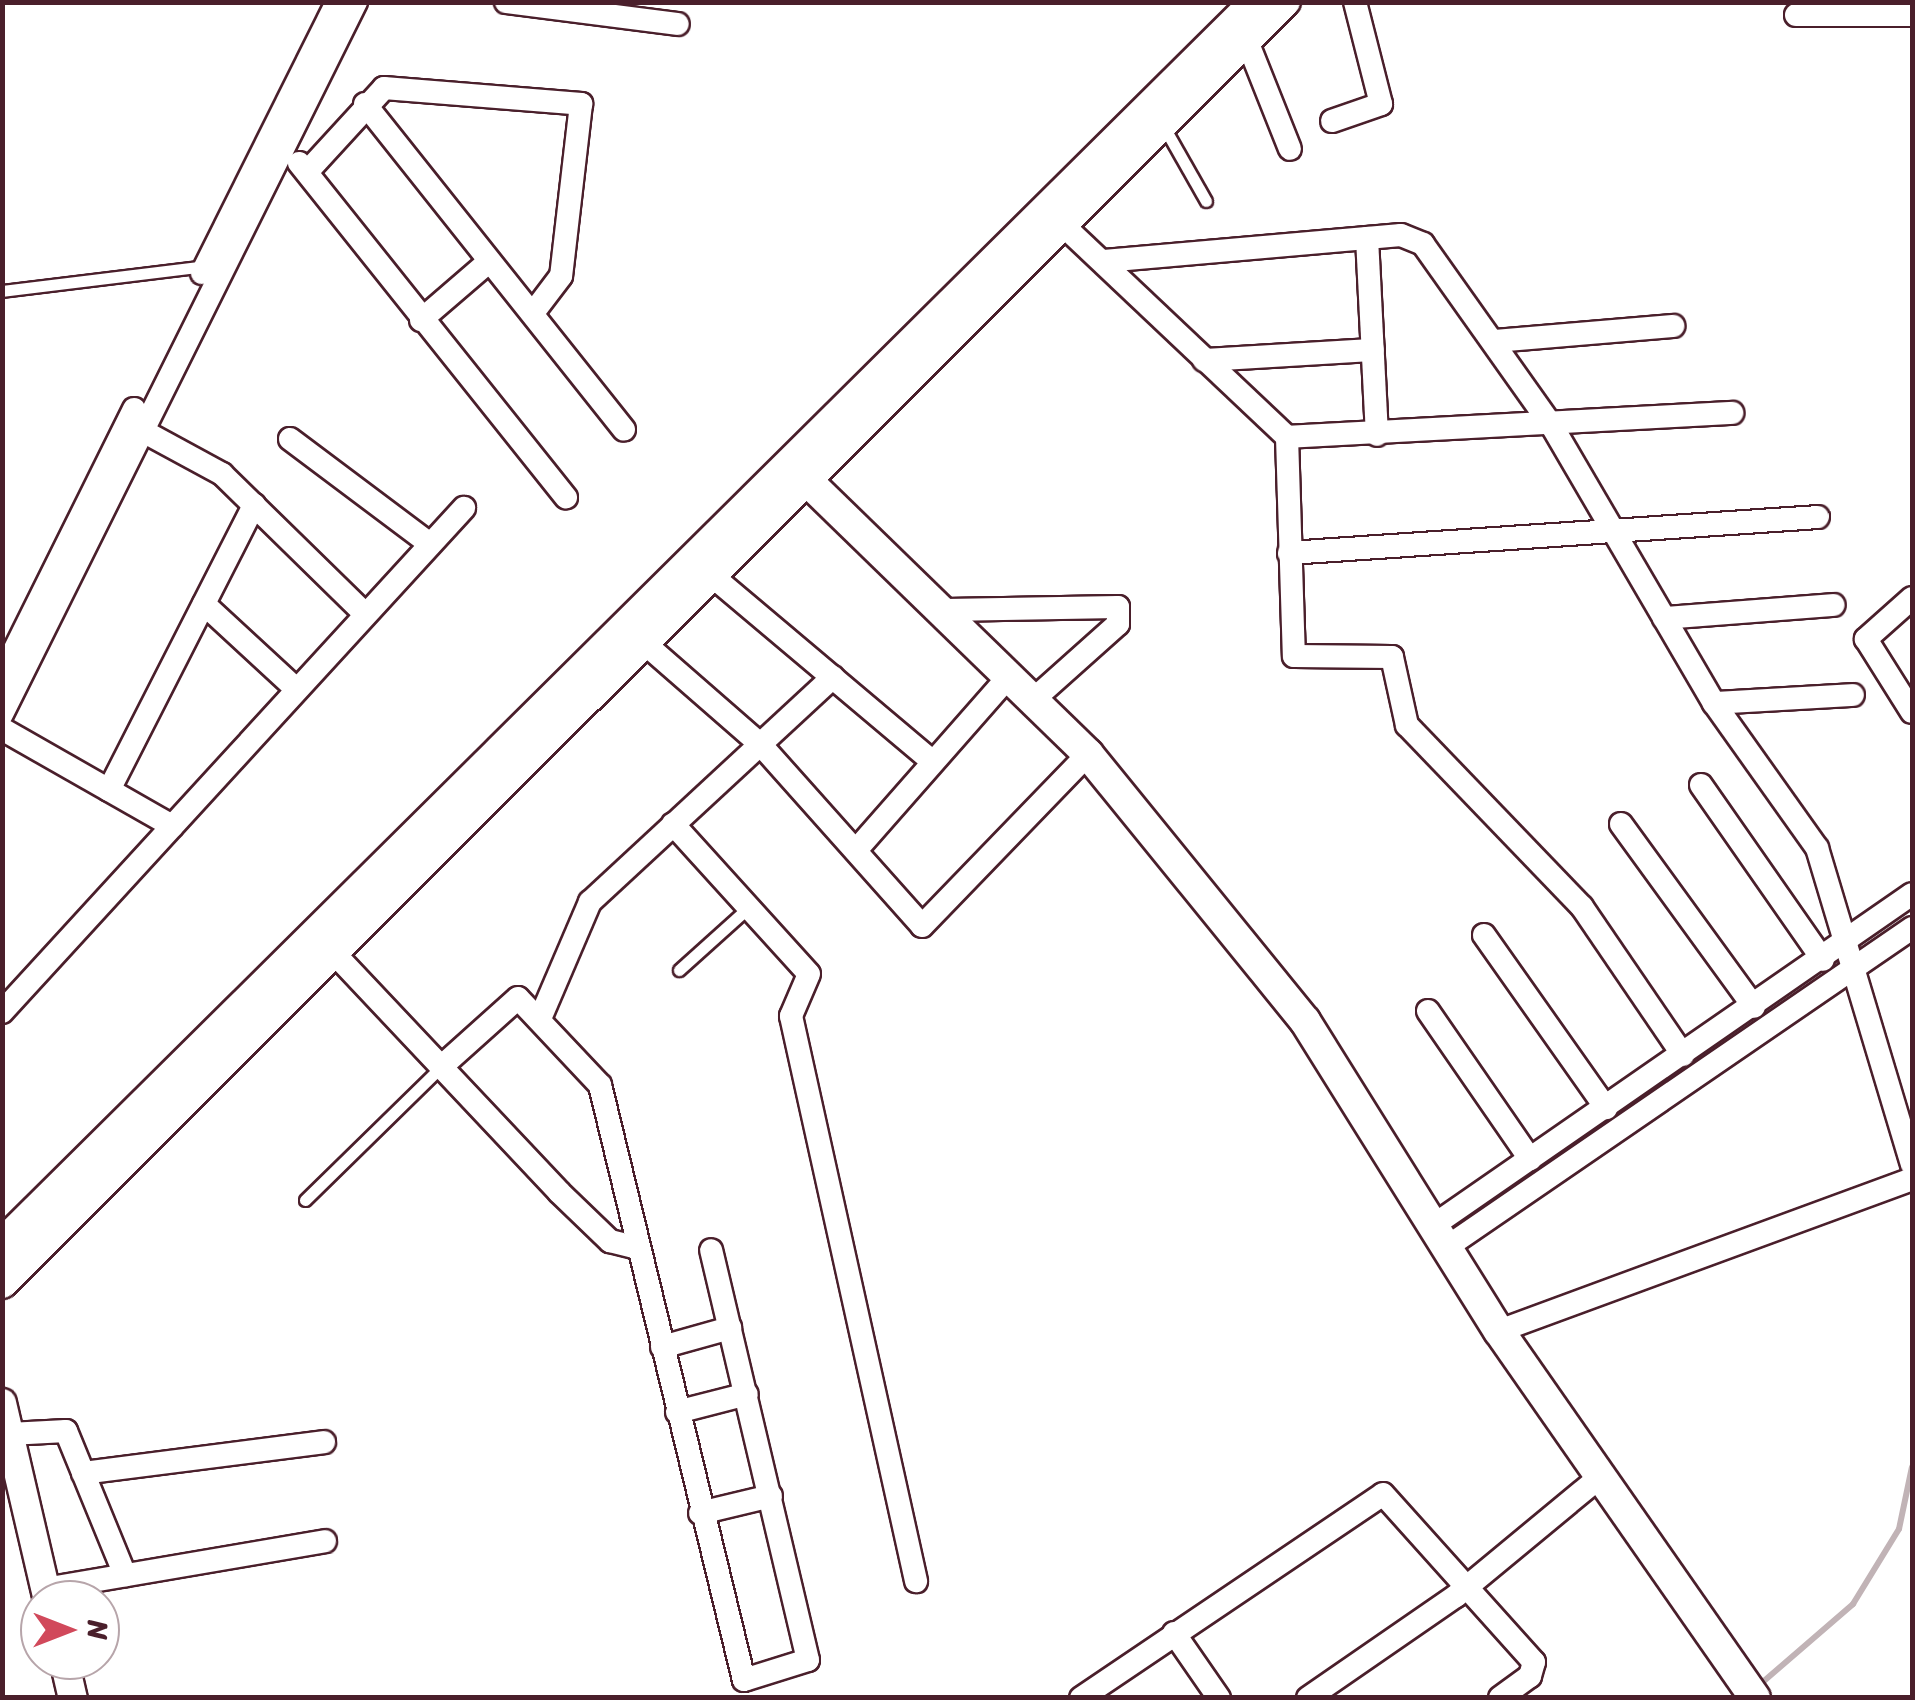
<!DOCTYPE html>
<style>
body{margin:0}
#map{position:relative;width:1915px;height:1700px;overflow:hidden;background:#fff;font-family:Sriracha,sans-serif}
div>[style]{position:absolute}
.stream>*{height:6px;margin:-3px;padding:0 3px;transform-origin:3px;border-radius:3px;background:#c1b3b6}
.roads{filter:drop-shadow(2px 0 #4a1f2b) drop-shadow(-2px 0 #4a1f2b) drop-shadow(0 2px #4a1f2b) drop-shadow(0 -2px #4a1f2b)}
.service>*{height:11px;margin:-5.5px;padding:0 5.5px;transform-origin:5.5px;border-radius:5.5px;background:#fff}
.minor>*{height:22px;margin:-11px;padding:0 11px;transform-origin:11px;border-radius:11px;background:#fff}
.tertiary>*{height:28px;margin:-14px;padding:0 14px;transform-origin:14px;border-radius:14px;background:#fff}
.secondary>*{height:30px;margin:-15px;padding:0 15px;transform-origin:15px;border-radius:15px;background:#fff}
span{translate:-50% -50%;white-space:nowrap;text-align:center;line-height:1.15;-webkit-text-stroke:8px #fff;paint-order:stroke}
.frame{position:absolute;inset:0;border:5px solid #4a1f2b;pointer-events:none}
.north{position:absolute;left:20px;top:1580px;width:100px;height:100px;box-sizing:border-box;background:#fff;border:2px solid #b7a5aa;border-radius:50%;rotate:90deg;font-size:28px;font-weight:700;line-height:40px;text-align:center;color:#4a1f2b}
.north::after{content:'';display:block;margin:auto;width:35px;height:45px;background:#d1495b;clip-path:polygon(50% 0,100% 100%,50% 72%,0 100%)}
</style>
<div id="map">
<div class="stream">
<div style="left:1757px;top:1687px;width:127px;rotate:-40.8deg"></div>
<div style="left:1853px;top:1604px;width:88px;rotate:-58.5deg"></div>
<div style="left:1899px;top:1529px;width:63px;rotate:-78.2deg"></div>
</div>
<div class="roads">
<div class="service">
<div style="left:1164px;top:127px;width:85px;rotate:60.4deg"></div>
<div style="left:2px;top:291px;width:205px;rotate:-7deg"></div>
<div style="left:679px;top:970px;width:96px;rotate:-42deg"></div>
<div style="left:305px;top:1200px;width:190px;rotate:-44.4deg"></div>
</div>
<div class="minor">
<div style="left:506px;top:2px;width:173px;rotate:7.3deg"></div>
<div style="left:1796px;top:15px;width:116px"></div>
<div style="left:1247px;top:41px;width:116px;rotate:68.3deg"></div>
<div style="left:365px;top:104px;width:416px;rotate:51.5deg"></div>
<div style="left:1332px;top:121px;width:52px;rotate:-19.1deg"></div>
<div style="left:1381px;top:104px;width:105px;rotate:-104.3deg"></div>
<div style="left:299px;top:163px;width:428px;rotate:51.4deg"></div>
<div style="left:307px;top:172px;width:114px;rotate:-47.5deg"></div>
<div style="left:384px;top:88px;width:198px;rotate:4.6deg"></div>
<div style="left:581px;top:104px;width:173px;rotate:96.6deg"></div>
<div style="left:561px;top:276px;width:41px;rotate:127.1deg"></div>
<div style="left:1065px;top:227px;width:306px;rotate:43.4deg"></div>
<div style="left:1287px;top:437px;width:446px;rotate:-3.1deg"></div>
<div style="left:1367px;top:238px;width:197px;rotate:87.1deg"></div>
<div style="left:1104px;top:261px;width:298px;rotate:-5deg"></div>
<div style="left:1401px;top:235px;width:24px;rotate:22deg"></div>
<div style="left:1423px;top:244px;width:223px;rotate:54.7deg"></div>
<div style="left:1552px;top:426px;width:321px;rotate:59.7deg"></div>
<div style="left:1714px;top:703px;width:178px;rotate:54.6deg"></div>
<div style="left:1817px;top:848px;width:330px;rotate:73.3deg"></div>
<div style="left:202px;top:273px;width:303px;rotate:-63.5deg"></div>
<div style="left:421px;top:320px;width:86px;rotate:-40.7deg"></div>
<div style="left:1494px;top:341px;width:180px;rotate:-4.8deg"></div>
<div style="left:1204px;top:360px;width:169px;rotate:-3.4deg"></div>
<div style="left:141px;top:430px;width:92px;rotate:28.5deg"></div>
<div style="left:222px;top:474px;width:199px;rotate:44.4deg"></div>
<div style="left:1287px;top:437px;width:219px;rotate:88.2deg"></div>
<div style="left:1294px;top:656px;width:98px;rotate:0.6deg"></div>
<div style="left:1392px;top:657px;width:70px;rotate:77.6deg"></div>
<div style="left:1407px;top:725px;width:252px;rotate:46.1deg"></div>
<div style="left:1582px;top:907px;width:179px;rotate:55.7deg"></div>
<div style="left:290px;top:439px;width:175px;rotate:36.9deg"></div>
<div style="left:1289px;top:553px;width:530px;rotate:-3.89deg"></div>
<div style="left:711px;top:575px;width:290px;rotate:40.1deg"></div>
<div style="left:1912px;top:598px;width:62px;rotate:138.3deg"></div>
<div style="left:1866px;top:639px;width:86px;rotate:57.8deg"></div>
<div style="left:204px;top:604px;width:125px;rotate:42.7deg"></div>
<div style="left:946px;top:610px;width:172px;rotate:-1deg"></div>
<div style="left:1118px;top:607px;width:17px;rotate:90deg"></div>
<div style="left:1118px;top:624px;width:113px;rotate:138.2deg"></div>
<div style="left:1664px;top:618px;width:170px;rotate:-4.4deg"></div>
<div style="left:643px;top:642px;width:157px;rotate:41.1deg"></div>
<div style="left:761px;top:745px;width:242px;rotate:48.3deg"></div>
<div style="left:922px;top:926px;width:239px;rotate:-46deg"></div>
<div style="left:2px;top:675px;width:297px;rotate:-63.6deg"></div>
<div style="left:1714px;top:703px;width:139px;rotate:-3.3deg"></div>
<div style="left:2px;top:714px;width:795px;rotate:-63.56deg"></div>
<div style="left:2px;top:729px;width:196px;rotate:29.7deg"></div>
<div style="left:1701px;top:785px;width:213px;rotate:55.1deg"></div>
<div style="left:109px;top:790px;width:320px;rotate:-63deg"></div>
<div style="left:673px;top:824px;width:202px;rotate:47.8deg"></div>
<div style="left:809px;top:974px;width:46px;rotate:113.2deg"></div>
<div style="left:791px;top:1016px;width:579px;rotate:77.52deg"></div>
<div style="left:1621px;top:824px;width:226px;rotate:54deg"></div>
<div style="left:858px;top:848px;width:230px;rotate:-48.7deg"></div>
<div style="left:1484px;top:935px;width:212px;rotate:54.8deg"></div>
<div style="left:333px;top:952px;width:330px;rotate:46.7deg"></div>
<div style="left:559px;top:1192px;width:71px;rotate:43.9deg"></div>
<div style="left:610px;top:1241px;width:30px;rotate:14deg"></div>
<div style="left:1428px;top:1011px;width:180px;rotate:55.4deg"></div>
<div style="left:2px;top:1012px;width:684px;rotate:-47.49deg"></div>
<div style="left:542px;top:1014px;width:122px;rotate:-66.8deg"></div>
<div style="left:590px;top:902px;width:331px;rotate:-42.8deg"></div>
<div style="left:441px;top:1067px;width:103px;rotate:-41.9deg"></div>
<div style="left:518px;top:998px;width:120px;rotate:46.7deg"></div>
<div style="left:600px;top:1085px;width:612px;rotate:76.4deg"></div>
<div style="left:744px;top:1680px;width:67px;rotate:-17.4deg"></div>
<div style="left:808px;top:1660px;width:421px;rotate:-103.3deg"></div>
<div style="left:1434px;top:1225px;width:581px;rotate:-34.7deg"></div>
<div style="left:1447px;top:1247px;width:564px;rotate:-34.45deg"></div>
<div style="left:1499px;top:1331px;width:440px;rotate:-20.2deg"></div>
<div style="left:662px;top:1347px;width:71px;rotate:-15.6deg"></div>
<div style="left:677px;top:1412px;width:72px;rotate:-14.4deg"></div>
<div style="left:9px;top:1434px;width:57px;rotate:-3deg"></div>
<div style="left:66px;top:1431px;width:156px;rotate:67.7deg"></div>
<div style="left:83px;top:1473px;width:243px;rotate:-7.3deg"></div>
<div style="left:700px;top:1513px;width:73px;rotate:-13.5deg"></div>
<div style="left:45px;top:1589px;width:284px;rotate:-9.7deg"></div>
<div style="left:1174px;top:1633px;width:79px;rotate:55.3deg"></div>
<div style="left:1081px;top:1698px;width:364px;rotate:-34deg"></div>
<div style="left:1383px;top:1494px;width:226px;rotate:48.1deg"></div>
<div style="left:1534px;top:1662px;width:15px;rotate:106deg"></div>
<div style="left:1530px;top:1676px;width:37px;rotate:144deg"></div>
<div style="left:1308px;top:1698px;width:180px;rotate:-34.6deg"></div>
<div style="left:1456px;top:1596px;width:188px;rotate:-39.6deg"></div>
</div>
<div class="tertiary">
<div style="left:2px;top:1403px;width:202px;rotate:76.9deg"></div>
<div style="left:64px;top:1660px;width:39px;rotate:77deg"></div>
</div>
<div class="secondary">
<div style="left:794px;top:468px;width:410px;rotate:44.2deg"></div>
<div style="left:1088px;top:754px;width:344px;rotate:50.9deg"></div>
<div style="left:1305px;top:1021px;width:366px;rotate:58deg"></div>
<div style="left:1499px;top:1331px;width:447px;rotate:55.1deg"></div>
<div style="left:2px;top:1244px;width:1764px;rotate:-44.75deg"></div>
<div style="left:2px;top:1283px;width:1813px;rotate:-44.96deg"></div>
</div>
</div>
<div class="frame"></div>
<div class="north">N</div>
</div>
